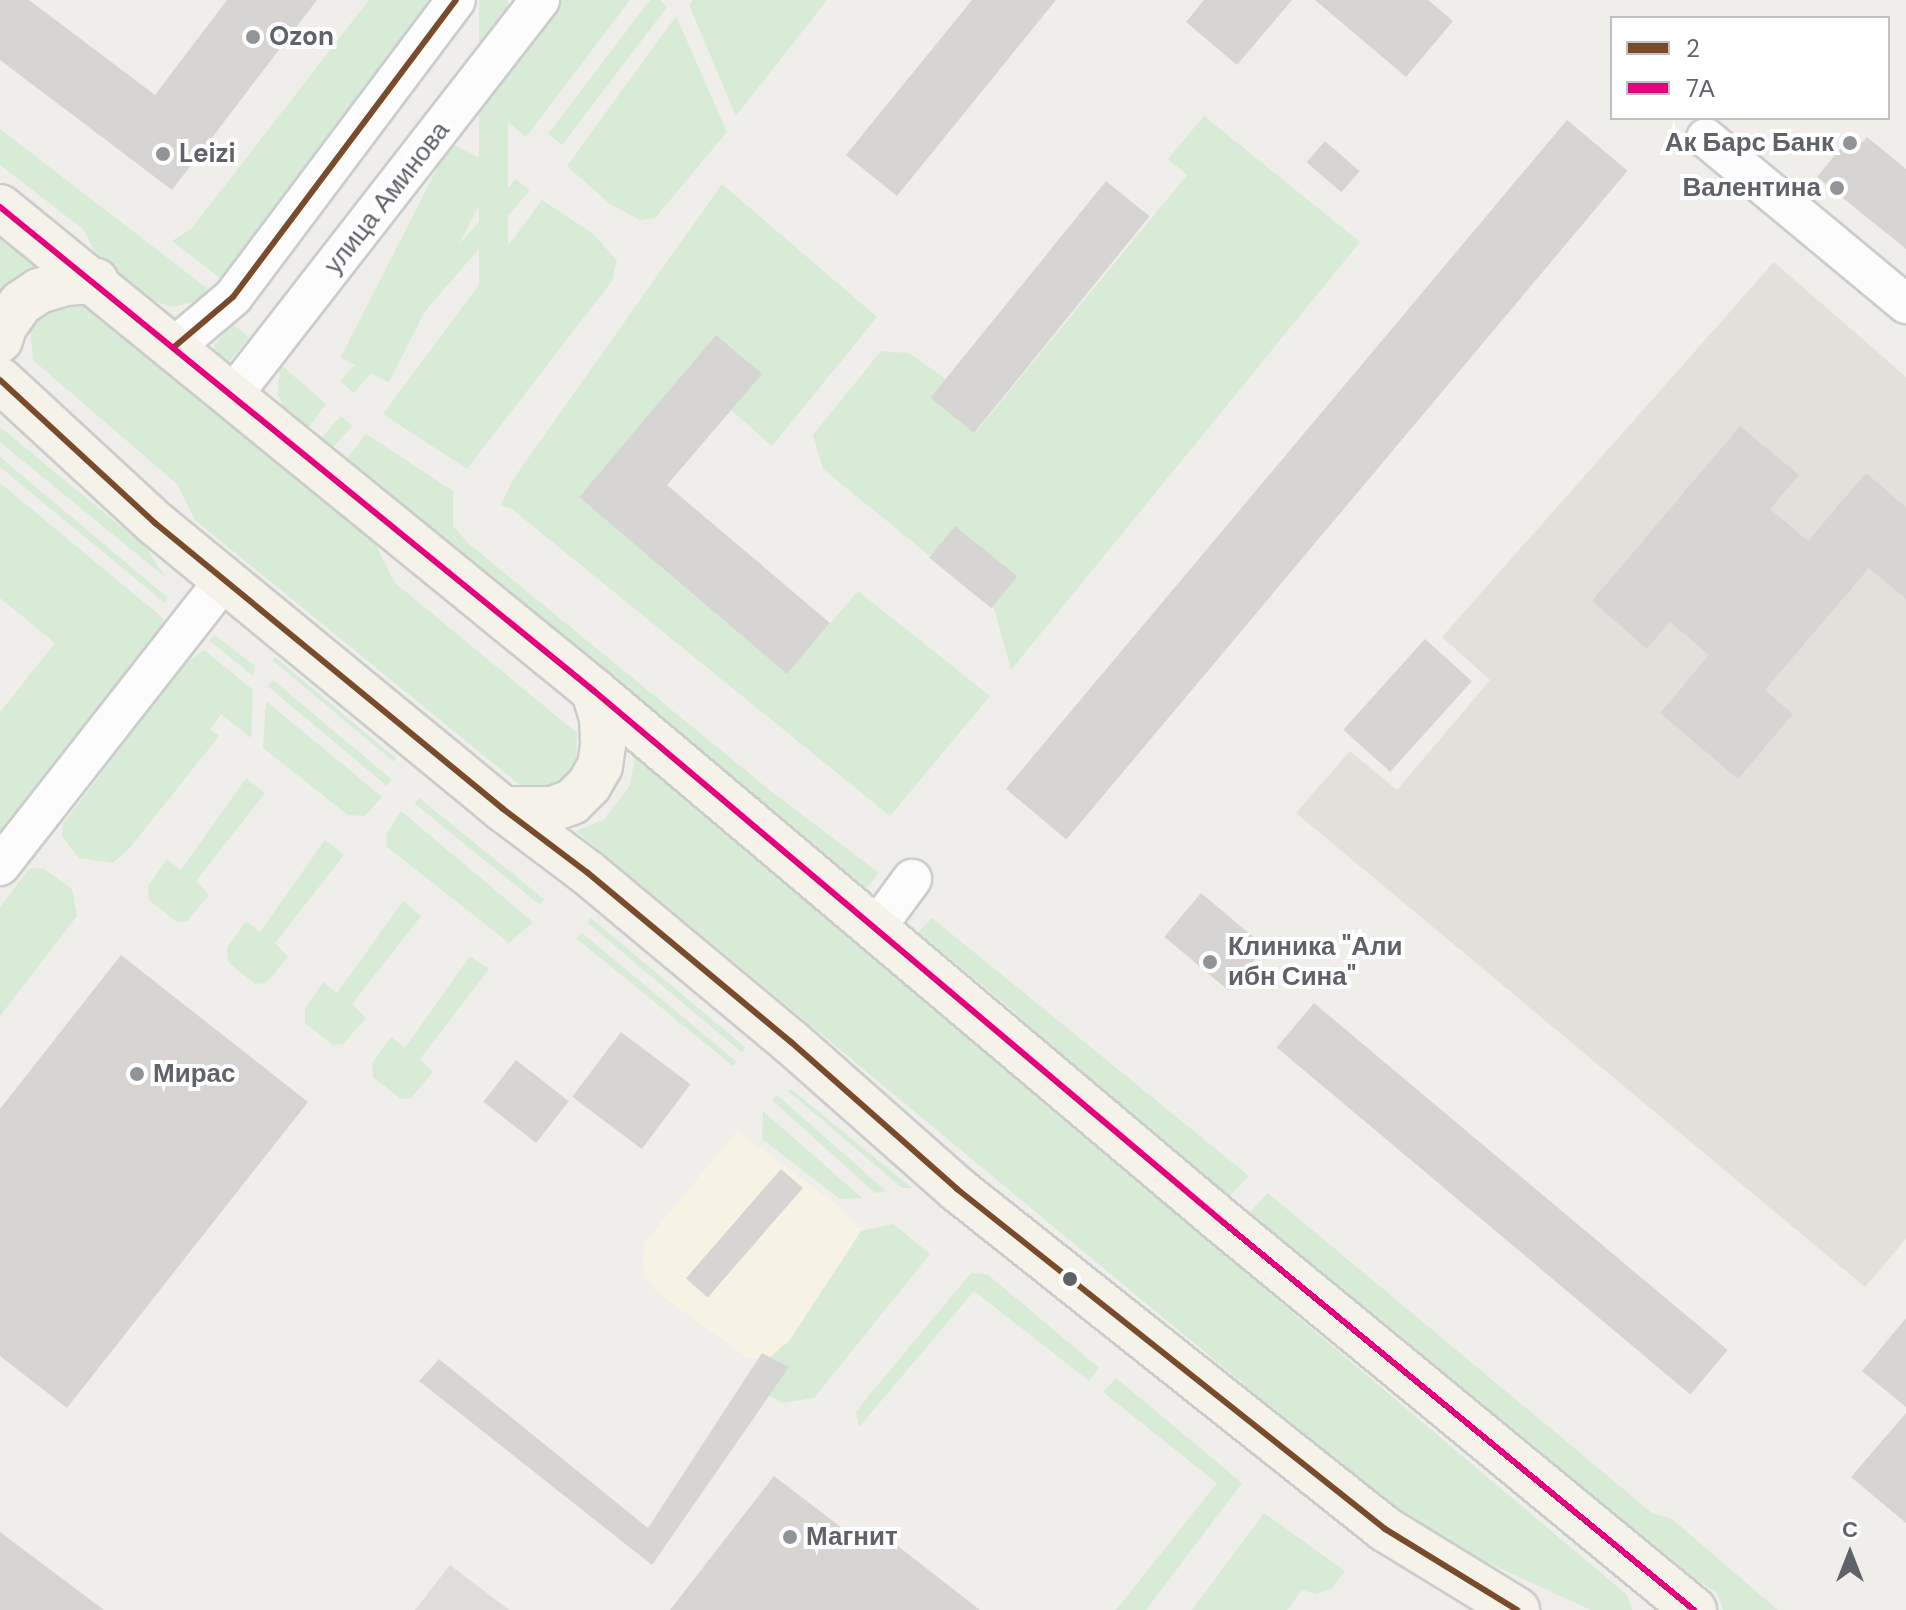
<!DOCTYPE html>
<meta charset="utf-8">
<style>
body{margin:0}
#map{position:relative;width:1906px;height:1610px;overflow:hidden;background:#efeeea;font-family:"DM Sans",sans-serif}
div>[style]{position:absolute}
.commercial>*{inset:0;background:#f7f3e4}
.industrial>*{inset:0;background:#dfddda}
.education>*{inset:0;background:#e2e0da}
.green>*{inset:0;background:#d8ebd6;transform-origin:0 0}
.building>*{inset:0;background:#d6d5d3;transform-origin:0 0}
.roads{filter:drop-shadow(2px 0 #cbcccc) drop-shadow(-2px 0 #cbcccc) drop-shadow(0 2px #cbcccc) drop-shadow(0 -2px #cbcccc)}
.minor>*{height:38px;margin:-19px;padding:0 19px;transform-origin:19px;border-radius:19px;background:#fdfcfc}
.major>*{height:44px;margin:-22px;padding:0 22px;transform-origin:22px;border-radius:22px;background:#f4f2e9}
.bus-1>*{height:6px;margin:-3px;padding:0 3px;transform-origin:3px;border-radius:3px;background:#7a4b2a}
.bus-2>*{height:6px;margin:-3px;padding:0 3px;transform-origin:3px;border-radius:3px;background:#e5007d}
.dots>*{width:22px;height:22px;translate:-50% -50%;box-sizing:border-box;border:4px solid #fff;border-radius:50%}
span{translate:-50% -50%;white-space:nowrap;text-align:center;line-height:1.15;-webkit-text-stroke:8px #fff;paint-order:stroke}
.poi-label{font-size:26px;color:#5f6368;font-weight:700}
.left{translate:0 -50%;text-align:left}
.right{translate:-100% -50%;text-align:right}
.street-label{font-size:26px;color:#5f6368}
.legend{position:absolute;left:1610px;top:16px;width:280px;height:104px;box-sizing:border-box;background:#fff;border:2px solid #bfc1c3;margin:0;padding:10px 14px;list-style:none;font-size:24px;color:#5f6368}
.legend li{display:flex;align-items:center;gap:16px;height:40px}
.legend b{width:40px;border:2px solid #bfc1c3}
.north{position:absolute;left:1810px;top:1514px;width:80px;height:80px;-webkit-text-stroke:6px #fff;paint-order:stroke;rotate:0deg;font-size:22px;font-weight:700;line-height:32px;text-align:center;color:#5f6368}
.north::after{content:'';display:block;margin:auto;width:28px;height:36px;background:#5f6368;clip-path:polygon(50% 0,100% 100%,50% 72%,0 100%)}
</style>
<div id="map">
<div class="commercial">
<div style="clip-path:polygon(737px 1131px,837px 1205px,861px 1231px,790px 1340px,768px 1358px,748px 1358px,655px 1291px,643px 1267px,644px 1243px)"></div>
</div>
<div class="industrial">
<div style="clip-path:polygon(450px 1565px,509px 1610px,415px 1610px)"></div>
</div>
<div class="education">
<div style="clip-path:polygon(1774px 262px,1906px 377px,1906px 1239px,1865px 1287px,1296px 813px,1350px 751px,1397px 790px,1490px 680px,1442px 637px)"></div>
</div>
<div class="green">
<div style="clip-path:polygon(369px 0,438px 0,224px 281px,172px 241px,191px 229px)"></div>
<div style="left:479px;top:0;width:29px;height:378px"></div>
<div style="clip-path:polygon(562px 0,630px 0,526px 137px,489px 106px,493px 87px)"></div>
<div style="clip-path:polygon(650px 0,660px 0,667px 7px,562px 145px,548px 134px)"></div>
<div style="clip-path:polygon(693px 0,827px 0,736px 116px,689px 5px)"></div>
<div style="clip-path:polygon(676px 16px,727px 132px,655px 218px,640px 220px,610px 204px,567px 166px)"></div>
<div style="clip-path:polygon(1204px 116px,1360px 242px,1011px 670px,994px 608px,823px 469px,813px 435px,881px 351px,909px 353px,946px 379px,931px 398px,975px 433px,1187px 175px,1168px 159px)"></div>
<div style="clip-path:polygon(0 129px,212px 292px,205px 299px,173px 307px,139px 297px,104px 270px,83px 229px,0 165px)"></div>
<div style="left:450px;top:143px;width:54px;height:241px;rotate:27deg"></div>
<div style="left:516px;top:179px;width:18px;height:268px;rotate:41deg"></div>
<div style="clip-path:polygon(722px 184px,877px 317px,772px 446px,731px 410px,716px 336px,579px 497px,787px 674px,858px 591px,990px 696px,890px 816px,512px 509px,501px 505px,512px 481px)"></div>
<div style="clip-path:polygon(542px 200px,592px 233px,617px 260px,612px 281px,467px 469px,383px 414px)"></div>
<div style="clip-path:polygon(0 236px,41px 268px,0 293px)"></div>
<div style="clip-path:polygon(85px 304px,374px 541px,395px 583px,577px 733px,576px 766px,552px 790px,526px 790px,195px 520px,178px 485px,33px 360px,30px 328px,53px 309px)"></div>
<div style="clip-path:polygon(231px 322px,249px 338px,230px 361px,223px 361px,215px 353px,214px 346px)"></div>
<div style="clip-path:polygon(280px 364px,326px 404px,304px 434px,287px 421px,278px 393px)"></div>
<div style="left:341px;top:416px;width:15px;height:38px;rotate:42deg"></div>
<div style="clip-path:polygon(0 427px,146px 547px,165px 577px,0 442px)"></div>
<div style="clip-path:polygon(366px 434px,453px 491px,453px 526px,469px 544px,772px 792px,879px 873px,866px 888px,779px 815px,734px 793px,342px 465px)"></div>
<div style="clip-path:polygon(0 457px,167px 597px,165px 603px,0 467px)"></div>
<div style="clip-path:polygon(0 483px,164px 619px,153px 640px,0 836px,0 712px,55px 643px,0 598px)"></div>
<div style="clip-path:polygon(215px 635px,255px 666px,253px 676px,209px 640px)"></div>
<div style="clip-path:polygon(204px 650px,253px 690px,251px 738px,221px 714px,210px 729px,219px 736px,128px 850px,113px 863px,79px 858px,62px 836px,63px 824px,184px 664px)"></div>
<div style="left:275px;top:657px;width:158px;height:4px;rotate:40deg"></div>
<div style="left:273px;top:680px;width:155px;height:8px;rotate:40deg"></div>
<div style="clip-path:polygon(266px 701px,382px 797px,365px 816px,348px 815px,263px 748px)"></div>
<div style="clip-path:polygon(635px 757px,1627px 1595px,1632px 1610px,1591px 1610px,1423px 1533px,576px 831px,605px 819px,630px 785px)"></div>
<div style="clip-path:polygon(246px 778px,265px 793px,196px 881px,209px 895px,187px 921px,177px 922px,149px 900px,148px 886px,167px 859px,181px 870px)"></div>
<div style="left:419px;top:798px;width:161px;height:7px;rotate:39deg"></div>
<div style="clip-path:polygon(401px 811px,533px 922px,509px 943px,386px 846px,387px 833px)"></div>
<div style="clip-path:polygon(325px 840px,344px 855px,275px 943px,288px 957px,266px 983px,255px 984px,228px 962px,227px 948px,246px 921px,260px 932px)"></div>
<div style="clip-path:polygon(30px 868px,44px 869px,72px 889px,77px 916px,0 1016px,0 907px)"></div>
<div style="clip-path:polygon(403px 901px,421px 916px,352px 1004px,366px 1018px,343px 1044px,333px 1045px,305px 1023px,305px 1009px,323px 982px,337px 993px)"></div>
<div style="left:591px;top:918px;width:202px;height:6px;rotate:40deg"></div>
<div style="clip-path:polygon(932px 918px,1249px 1176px,1223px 1203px,1035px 1050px,1017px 1014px,918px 932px)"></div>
<div style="clip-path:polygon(582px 933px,737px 1062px,733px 1066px,576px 938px)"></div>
<div style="clip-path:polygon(470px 956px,489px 969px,420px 1059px,433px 1072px,411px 1098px,401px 1099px,373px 1077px,372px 1063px,391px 1037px,405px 1048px)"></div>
<div style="clip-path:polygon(787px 1090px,792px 1090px,912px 1188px,902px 1188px)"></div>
<div style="clip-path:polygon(777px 1095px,886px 1191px,875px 1193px,772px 1100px)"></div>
<div style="clip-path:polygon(763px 1111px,862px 1198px,840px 1199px,762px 1139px)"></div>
<div style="clip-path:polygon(1268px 1193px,1652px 1513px,1672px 1519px,1778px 1610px,1723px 1610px,1717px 1593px,1657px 1555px,1242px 1220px)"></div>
<div style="clip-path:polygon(893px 1224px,930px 1254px,814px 1398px,782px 1403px,769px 1396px,788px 1367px,770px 1357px,790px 1340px,861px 1231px)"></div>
<div style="clip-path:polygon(971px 1273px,987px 1274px,1099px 1368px,1089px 1381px,974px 1291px,859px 1427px,856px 1412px,862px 1404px)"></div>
<div style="clip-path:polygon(1116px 1378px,1242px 1483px,1146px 1610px,1116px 1610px,1217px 1483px,1103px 1392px)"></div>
<div style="clip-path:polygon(1264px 1513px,1345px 1571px,1331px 1589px,1316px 1594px,1302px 1590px,1287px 1610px,1192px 1610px)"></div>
</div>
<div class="building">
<div style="clip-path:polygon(0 0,29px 0,155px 95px,227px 0,317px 0,172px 190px,0 60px)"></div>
<div style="clip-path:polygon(972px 0,1056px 0,897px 196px,846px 155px)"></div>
<div style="clip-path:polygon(1204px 0,1292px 0,1237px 65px,1186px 22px)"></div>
<div style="clip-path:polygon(1315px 0,1428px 0,1453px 21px,1406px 77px)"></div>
<div style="left:1567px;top:120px;width:79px;height:873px;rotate:40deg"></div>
<div style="clip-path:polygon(1852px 134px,1862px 143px,1867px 137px,1906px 169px,1906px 249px,1817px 177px)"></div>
<div style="left:1325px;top:141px;width:46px;height:28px;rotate:41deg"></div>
<div style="left:1106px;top:181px;width:56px;height:279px;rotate:39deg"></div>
<div style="clip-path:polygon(716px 335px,762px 374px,667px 485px,830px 623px,787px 674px,579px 497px)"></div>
<div style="clip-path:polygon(1740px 426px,1799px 475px,1770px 509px,1808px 541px,1866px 473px,1906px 507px,1906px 599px,1869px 568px,1765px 690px,1793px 714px,1738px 779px,1660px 713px,1709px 655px,1670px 622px,1647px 649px,1592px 601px)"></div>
<div style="left:955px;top:526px;width:80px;height:41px;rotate:39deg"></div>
<div style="left:1425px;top:639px;width:63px;height:122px;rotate:42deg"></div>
<div style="left:1201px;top:893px;width:84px;height:57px;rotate:40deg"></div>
<div style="clip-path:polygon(121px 955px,308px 1102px,67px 1408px,0 1356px,0 1109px)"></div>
<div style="left:1314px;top:1003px;width:540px;height:58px;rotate:40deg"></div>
<div style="left:621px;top:1032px;width:87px;height:81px;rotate:37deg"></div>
<div style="left:516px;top:1060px;width:67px;height:53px;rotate:38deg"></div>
<div style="left:781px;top:1169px;width:29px;height:145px;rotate:41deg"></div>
<div style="clip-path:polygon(1906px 1318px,1906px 1407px,1862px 1371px)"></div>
<div style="clip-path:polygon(762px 1353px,789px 1367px,652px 1565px,419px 1381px,439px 1359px,648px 1528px)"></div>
<div style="clip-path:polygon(1906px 1413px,1906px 1523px,1851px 1477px)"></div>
<div style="clip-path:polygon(774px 1476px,863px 1544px,876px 1529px,980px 1610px,670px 1610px)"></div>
<div style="clip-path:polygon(0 1532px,104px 1610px,0 1610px)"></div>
</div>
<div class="roads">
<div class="minor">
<div style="left:1706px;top:138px;width:260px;rotate:39.7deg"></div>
<div style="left:174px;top:347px;width:77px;rotate:-40.3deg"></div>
<div style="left:233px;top:297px;width:371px;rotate:-53.1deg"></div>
<div style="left:232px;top:396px;width:502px;rotate:-52.13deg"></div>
<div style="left:0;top:866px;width:365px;rotate:-51.9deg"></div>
<div style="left:876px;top:928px;width:61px;rotate:-53.7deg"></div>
</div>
<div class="major">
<div style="left:0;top:207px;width:766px;rotate:39.17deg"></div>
<div style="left:594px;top:691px;width:825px;rotate:40.18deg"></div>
<div style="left:1224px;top:1223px;width:609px;rotate:39.47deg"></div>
<div style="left:0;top:340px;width:14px;rotate:-73deg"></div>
<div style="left:4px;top:327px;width:29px;rotate:-55deg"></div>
<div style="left:21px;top:303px;width:22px;rotate:-34deg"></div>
<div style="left:39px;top:291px;width:27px;rotate:-17deg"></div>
<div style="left:65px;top:283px;width:31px;rotate:-4deg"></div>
<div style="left:0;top:380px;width:211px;rotate:42.7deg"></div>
<div style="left:155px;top:523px;width:450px;rotate:39.4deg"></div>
<div style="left:503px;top:809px;width:106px;rotate:37deg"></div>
<div style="left:588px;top:873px;width:264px;rotate:39.8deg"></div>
<div style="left:791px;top:1042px;width:222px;rotate:41.5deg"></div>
<div style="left:957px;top:1189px;width:547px;rotate:38.46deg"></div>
<div style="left:1385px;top:1529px;width:155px;rotate:31.5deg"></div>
<div style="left:503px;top:809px;width:49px"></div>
<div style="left:552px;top:809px;width:21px;rotate:-19deg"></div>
<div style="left:572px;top:802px;width:24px;rotate:-45deg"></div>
<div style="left:589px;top:785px;width:22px;rotate:-60deg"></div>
<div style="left:600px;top:766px;width:22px;rotate:-82deg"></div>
<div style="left:603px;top:744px;width:26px;rotate:-92deg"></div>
<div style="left:602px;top:718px;width:28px;rotate:-107deg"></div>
</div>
</div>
<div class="bus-1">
<div style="left:174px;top:347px;width:77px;rotate:-40.3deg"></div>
<div style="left:233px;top:297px;width:371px;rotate:-53.1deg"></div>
<div style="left:0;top:380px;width:211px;rotate:42.7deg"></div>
<div style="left:155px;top:523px;width:450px;rotate:39.4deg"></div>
<div style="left:503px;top:809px;width:106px;rotate:37deg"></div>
<div style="left:588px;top:873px;width:264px;rotate:39.8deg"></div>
<div style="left:791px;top:1042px;width:222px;rotate:41.5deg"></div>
<div style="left:957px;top:1189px;width:547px;rotate:38.46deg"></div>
<div style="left:1385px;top:1529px;width:155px;rotate:31.5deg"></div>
</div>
<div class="bus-2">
<div style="left:0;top:207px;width:766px;rotate:39.17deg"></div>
<div style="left:594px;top:691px;width:825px;rotate:40.18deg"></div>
<div style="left:1224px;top:1223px;width:609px;rotate:39.47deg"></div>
</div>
<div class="dots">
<div style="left:253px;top:37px;background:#919496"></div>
<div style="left:1850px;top:143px;background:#919496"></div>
<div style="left:163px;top:154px;background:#919496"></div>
<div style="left:1837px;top:188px;background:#919496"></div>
<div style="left:1210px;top:962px;background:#919496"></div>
<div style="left:137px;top:1074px;background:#919496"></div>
<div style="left:1070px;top:1279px;background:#5f6368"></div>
<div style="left:790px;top:1537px;background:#919496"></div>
</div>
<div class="poi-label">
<span class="left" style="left:269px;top:37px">Ozon</span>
<span class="right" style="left:1834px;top:143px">Ак Барс Банк</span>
<span class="left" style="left:179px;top:154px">Leizi</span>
<span class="right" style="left:1821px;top:188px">Валентина</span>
<span class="left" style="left:1228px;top:962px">Клиника "Али<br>ибн Сина"</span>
<span class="left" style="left:153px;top:1074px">Мирас</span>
<span class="left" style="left:806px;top:1537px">Магнит</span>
</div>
<div class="street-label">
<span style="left:387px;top:198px;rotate:-52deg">улица Аминова</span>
</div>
<ul class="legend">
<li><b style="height:10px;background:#7a4b2a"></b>2</li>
<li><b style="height:10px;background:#e5007d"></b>7А</li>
</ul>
<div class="north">С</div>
</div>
